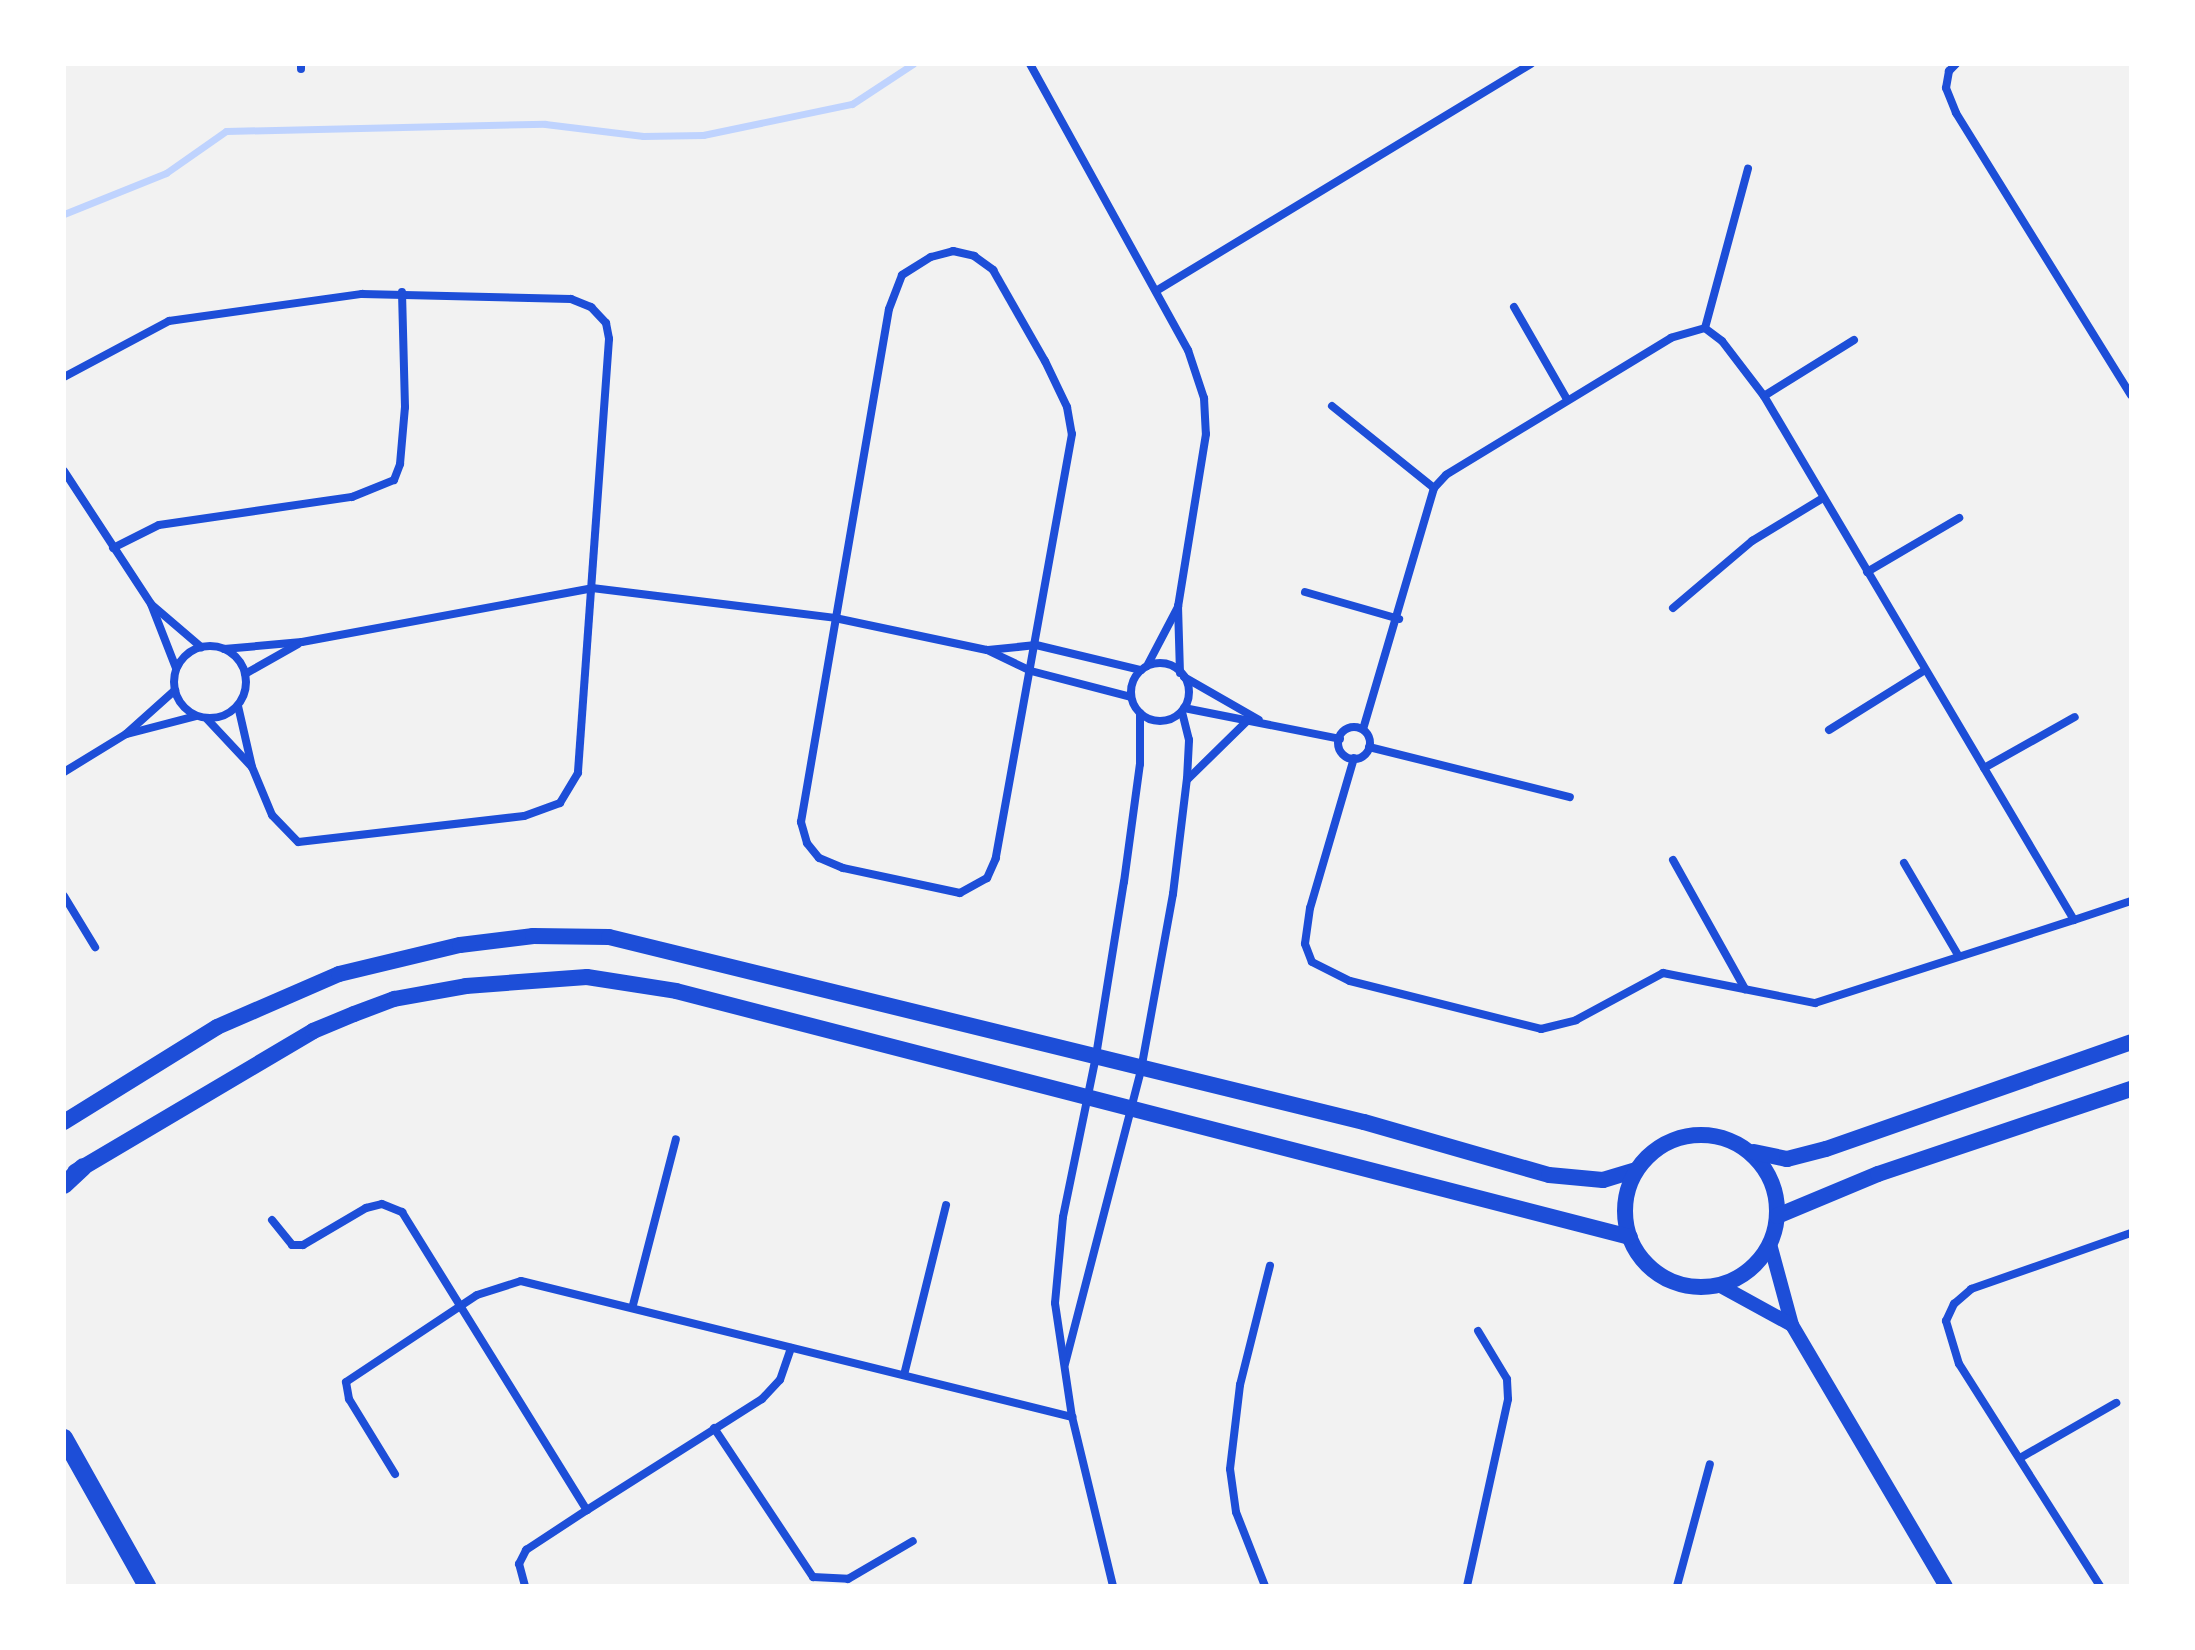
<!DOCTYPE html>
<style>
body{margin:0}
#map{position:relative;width:2195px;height:1650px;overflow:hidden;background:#f2f2f2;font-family:"Fira Sans Condensed",sans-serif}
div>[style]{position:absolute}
.stream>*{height:7px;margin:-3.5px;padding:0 3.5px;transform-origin:3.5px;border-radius:3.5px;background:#bfd3fe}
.minor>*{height:8px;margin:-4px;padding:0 4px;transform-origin:4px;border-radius:4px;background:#1d4ed8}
.minor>.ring{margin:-4px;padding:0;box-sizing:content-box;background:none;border:8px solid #1d4ed8;border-radius:50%}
.tertiary>*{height:14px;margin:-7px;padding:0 7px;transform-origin:7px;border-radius:7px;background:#1d4ed8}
.secondary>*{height:16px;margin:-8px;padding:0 8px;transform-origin:8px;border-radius:8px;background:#1d4ed8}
.secondary>.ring{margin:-8px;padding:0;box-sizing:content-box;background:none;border:16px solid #1d4ed8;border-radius:50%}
.primary>*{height:18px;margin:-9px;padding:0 9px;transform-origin:9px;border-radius:9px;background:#1d4ed8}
span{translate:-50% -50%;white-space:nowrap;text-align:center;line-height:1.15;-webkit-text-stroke:6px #fff;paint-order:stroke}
.frame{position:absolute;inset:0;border:66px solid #fff;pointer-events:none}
</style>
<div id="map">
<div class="stream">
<div style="left:64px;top:214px;width:110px;rotate:-21.9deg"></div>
<div style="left:166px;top:173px;width:73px;rotate:-35deg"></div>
<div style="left:226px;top:131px;width:319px;rotate:-1.3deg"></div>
<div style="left:545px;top:124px;width:99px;rotate:7deg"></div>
<div style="left:643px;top:136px;width:60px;rotate:-1deg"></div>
<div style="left:703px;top:135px;width:152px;rotate:-11.8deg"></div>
<div style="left:852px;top:104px;width:73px;rotate:-33.3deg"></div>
</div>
<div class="minor">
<div style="left:1030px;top:64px;width:327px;rotate:61.1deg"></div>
<div style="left:1188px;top:350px;width:51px;rotate:71.6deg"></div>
<div style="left:1204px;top:398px;width:36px;rotate:87deg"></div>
<div style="left:1206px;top:434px;width:174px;rotate:99.2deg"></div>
<div style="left:1178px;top:606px;width:67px;rotate:88.3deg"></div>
<div style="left:1956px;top:64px;width:10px;rotate:135deg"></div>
<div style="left:1949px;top:71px;width:17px;rotate:100deg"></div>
<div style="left:1946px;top:88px;width:27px;rotate:68deg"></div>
<div style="left:1956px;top:113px;width:332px;rotate:58.2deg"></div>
<div style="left:301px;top:69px;width:5px;rotate:-90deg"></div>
<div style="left:953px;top:251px;width:22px;rotate:13deg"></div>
<div style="left:974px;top:256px;width:24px;rotate:36deg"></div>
<div style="left:993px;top:270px;width:105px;rotate:60.3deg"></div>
<div style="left:1045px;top:361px;width:51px;rotate:64.4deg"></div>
<div style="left:1067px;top:407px;width:27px;rotate:80deg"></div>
<div style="left:1072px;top:434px;width:431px;rotate:100.2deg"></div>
<div style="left:996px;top:858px;width:22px;rotate:114deg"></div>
<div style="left:987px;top:878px;width:31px;rotate:151deg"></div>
<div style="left:960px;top:893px;width:120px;rotate:-167.9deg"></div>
<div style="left:843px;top:868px;width:26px;rotate:-157deg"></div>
<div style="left:819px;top:858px;width:19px;rotate:-129deg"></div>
<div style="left:807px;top:843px;width:22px;rotate:-106deg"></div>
<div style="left:801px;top:822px;width:520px;rotate:-80.27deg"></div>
<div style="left:889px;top:309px;width:36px;rotate:-69deg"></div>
<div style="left:902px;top:275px;width:34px;rotate:-32deg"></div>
<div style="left:931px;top:257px;width:23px;rotate:-15deg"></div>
<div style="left:1156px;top:291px;width:438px;rotate:-31.2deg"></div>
<div style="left:1514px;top:307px;width:106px;rotate:60.1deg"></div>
<div style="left:1705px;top:328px;width:165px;rotate:-74.9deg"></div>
<div style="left:64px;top:377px;width:119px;rotate:-28.1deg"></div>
<div style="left:169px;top:321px;width:195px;rotate:-8deg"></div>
<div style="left:362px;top:294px;width:209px;rotate:1.4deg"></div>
<div style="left:571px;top:299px;width:22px;rotate:22deg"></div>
<div style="left:591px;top:307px;width:22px;rotate:47deg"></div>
<div style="left:606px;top:323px;width:16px;rotate:79deg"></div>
<div style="left:609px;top:339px;width:435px;rotate:94.1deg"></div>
<div style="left:578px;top:773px;width:35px;rotate:121deg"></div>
<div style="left:560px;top:803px;width:38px;rotate:160deg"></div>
<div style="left:524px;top:816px;width:227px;rotate:173.4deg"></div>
<div style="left:298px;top:842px;width:37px;rotate:-134deg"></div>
<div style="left:272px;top:815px;width:52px;rotate:-112.6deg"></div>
<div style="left:252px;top:767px;width:63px;rotate:-102.9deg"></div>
<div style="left:1764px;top:396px;width:106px;rotate:-31.9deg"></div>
<div style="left:1332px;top:406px;width:131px;rotate:38.8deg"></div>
<div style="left:64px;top:471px;width:159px;rotate:56.8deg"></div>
<div style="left:151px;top:604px;width:69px;rotate:68.7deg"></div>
<div style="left:113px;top:548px;width:51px;rotate:-26.6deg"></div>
<div style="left:159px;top:525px;width:195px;rotate:-8.3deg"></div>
<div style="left:352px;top:497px;width:45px;rotate:-22deg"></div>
<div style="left:394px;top:480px;width:17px;rotate:-69deg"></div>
<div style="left:400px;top:464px;width:57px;rotate:-85deg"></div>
<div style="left:405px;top:407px;width:115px;rotate:-91.5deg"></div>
<div style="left:1867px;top:572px;width:107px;rotate:-30.4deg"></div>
<div style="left:1305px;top:592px;width:98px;rotate:16deg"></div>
<div style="left:152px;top:605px;width:65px;rotate:40.6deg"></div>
<div style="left:1673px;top:608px;width:104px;rotate:-40.3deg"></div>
<div style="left:1752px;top:541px;width:83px;rotate:-31.2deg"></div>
<div class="ring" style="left:174px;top:646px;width:64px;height:64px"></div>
<div style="left:224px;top:649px;width:78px;rotate:-5.1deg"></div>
<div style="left:302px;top:642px;width:295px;rotate:-10.5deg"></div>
<div style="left:592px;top:588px;width:245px;rotate:7deg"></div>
<div style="left:835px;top:618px;width:155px;rotate:11.9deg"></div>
<div style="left:987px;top:650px;width:49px;rotate:25.5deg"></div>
<div style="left:1031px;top:671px;width:103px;rotate:14.6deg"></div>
<div style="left:988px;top:650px;width:48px;rotate:-5.9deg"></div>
<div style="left:1036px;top:645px;width:108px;rotate:13.4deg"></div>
<div class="ring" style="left:1131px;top:663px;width:50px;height:50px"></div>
<div style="left:1147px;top:666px;width:67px;rotate:-62.3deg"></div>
<div style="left:245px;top:674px;width:61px;rotate:-29.5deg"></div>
<div style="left:1184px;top:677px;width:86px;rotate:29.8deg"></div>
<div style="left:1184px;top:708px;width:159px;rotate:11.2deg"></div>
<div style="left:207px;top:719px;width:64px;rotate:46.9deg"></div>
<div class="ring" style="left:1338px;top:727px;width:24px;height:24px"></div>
<div style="left:1829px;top:730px;width:113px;rotate:-32deg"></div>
<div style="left:127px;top:734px;width:71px;rotate:-14.6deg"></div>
<div style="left:1369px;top:747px;width:207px;rotate:14deg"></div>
<div style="left:1354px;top:758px;width:156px;rotate:106.3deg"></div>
<div style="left:1310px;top:908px;width:36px;rotate:98deg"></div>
<div style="left:1305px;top:944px;width:19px;rotate:69deg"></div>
<div style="left:1312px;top:962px;width:42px;rotate:26.6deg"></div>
<div style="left:1350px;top:981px;width:197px;rotate:14.1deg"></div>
<div style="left:1541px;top:1029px;width:36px;rotate:-14deg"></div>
<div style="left:1576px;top:1020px;width:99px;rotate:-28.4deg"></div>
<div style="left:1663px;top:973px;width:155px;rotate:11.2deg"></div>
<div style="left:1815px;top:1003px;width:272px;rotate:-17.8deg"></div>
<div style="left:2074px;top:920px;width:609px;rotate:-120.61deg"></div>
<div style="left:1764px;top:396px;width:69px;rotate:-127.4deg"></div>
<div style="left:1722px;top:341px;width:21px;rotate:-143deg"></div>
<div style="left:1705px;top:328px;width:35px;rotate:164deg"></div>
<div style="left:1671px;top:338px;width:263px;rotate:148.7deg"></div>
<div style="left:1446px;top:475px;width:18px;rotate:133deg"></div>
<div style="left:1434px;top:488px;width:251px;rotate:106.4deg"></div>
<div style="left:1984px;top:768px;width:104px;rotate:-29.3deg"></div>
<div style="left:64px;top:772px;width:73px;rotate:-31.5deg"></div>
<div style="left:126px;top:734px;width:66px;rotate:-41.9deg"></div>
<div style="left:1188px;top:779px;width:83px;rotate:-44.5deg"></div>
<div style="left:1673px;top:860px;width:148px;rotate:60.8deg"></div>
<div style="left:1904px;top:863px;width:107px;rotate:59.6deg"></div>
<div style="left:64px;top:896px;width:60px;rotate:58.7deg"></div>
<div style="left:2074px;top:920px;width:60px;rotate:-18.4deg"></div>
<div style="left:272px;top:1220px;width:32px;rotate:51deg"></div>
<div style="left:292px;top:1245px;width:11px"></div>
<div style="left:303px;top:1245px;width:73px;rotate:-30.4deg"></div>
<div style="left:366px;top:1208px;width:16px;rotate:-14deg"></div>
<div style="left:382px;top:1204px;width:22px;rotate:22deg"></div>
<div style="left:402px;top:1212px;width:351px;rotate:58.2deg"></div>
<div style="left:587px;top:1510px;width:207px;rotate:-32.4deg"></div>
<div style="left:762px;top:1399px;width:26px;rotate:-47deg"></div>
<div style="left:780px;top:1380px;width:34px;rotate:-71deg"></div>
<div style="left:633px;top:1305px;width:171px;rotate:-75.5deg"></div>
<div style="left:1065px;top:1364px;width:304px;rotate:-75.5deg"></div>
<div style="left:1141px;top:1070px;width:179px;rotate:-79.7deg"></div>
<div style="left:1173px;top:894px;width:116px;rotate:-83.1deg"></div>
<div style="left:1187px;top:779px;width:39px;rotate:-87deg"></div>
<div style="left:1189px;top:740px;width:29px;rotate:-104deg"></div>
<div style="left:904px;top:1375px;width:175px;rotate:-76.1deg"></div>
<div style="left:714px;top:1428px;width:179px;rotate:56.4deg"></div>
<div style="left:813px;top:1577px;width:35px;rotate:3deg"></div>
<div style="left:848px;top:1579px;width:75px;rotate:-30.3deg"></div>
<div style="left:2020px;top:1458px;width:111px;rotate:-29.8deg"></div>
<div style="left:395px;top:1474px;width:88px;rotate:-121.5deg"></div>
<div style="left:349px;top:1399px;width:17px;rotate:-100deg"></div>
<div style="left:346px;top:1382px;width:157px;rotate:-33.6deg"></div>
<div style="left:477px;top:1295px;width:46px;rotate:-17.7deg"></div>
<div style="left:521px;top:1281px;width:568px;rotate:13.86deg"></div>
<div style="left:525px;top:1586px;width:23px;rotate:-105deg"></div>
<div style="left:519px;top:1564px;width:16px;rotate:-63deg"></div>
<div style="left:526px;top:1550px;width:73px;rotate:-33.3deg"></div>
<div style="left:1113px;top:1586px;width:174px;rotate:-103.6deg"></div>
<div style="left:1072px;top:1417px;width:115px;rotate:-98.5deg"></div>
<div style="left:1055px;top:1303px;width:86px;rotate:-84.7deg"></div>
<div style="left:1063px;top:1217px;width:164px;rotate:-78.4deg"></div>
<div style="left:1096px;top:1056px;width:176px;rotate:-80.9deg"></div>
<div style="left:1124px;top:882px;width:119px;rotate:-82.3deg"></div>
<div style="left:1140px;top:764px;width:51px;rotate:-90deg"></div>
<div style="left:1265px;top:1586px;width:79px;rotate:-111.4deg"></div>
<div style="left:1236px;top:1512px;width:43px;rotate:-97.9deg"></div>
<div style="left:1230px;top:1469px;width:85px;rotate:-83.2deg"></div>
<div style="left:1240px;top:1385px;width:123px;rotate:-75.9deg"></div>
<div style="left:1467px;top:1586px;width:191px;rotate:-77.6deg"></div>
<div style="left:1508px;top:1399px;width:20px;rotate:-93deg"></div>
<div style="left:1507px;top:1379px;width:56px;rotate:-121.1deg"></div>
<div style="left:1677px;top:1586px;width:126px;rotate:-74.9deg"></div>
<div style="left:2100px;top:1586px;width:263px;rotate:-122.4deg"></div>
<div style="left:1959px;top:1364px;width:45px;rotate:-106.8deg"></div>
<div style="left:1946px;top:1321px;width:19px;rotate:-65deg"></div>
<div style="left:1954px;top:1304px;width:23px;rotate:-41deg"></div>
<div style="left:1971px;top:1289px;width:170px;rotate:-19.3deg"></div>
</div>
<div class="tertiary">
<div style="left:1770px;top:1244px;width:84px;rotate:74.8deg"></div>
<div style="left:1792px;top:1325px;width:303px;rotate:59.5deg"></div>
<div style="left:1719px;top:1285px;width:83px;rotate:28.7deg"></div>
</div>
<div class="secondary">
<div style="left:64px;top:1122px;width:180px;rotate:-31.8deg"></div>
<div style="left:217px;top:1027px;width:133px;rotate:-23.5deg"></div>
<div style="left:339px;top:974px;width:124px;rotate:-13.5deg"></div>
<div style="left:460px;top:945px;width:74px;rotate:-7deg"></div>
<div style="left:533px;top:936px;width:76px;rotate:0.8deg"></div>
<div style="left:609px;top:937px;width:777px;rotate:13.77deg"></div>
<div style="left:1364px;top:1122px;width:192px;rotate:16deg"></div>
<div style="left:1549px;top:1175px;width:54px;rotate:5.3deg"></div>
<div style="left:1603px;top:1180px;width:34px;rotate:-17deg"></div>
<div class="ring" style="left:1625px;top:1135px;width:136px;height:136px"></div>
<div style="left:1754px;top:1152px;width:34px;rotate:12deg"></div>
<div style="left:1787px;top:1159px;width:40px;rotate:-14.4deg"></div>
<div style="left:1826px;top:1149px;width:323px;rotate:-19.3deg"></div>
<div style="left:75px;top:1172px;width:277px;rotate:-30.6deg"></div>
<div style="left:313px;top:1031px;width:44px;rotate:-22.5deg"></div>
<div style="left:354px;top:1014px;width:43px;rotate:-20.6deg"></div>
<div style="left:394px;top:999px;width:73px;rotate:-10.2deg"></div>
<div style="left:466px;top:986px;width:121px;rotate:-4.3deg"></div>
<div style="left:587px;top:977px;width:90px;rotate:8.9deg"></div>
<div style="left:676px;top:991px;width:985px;rotate:14.46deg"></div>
<div style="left:1777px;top:1216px;width:109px;rotate:-22.6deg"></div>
<div style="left:1878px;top:1174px;width:267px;rotate:-18.6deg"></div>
</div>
<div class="primary">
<div style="left:64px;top:1185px;width:26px;rotate:-43deg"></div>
<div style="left:64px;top:1438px;width:170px;rotate:60.7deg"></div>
</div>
<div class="frame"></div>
</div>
